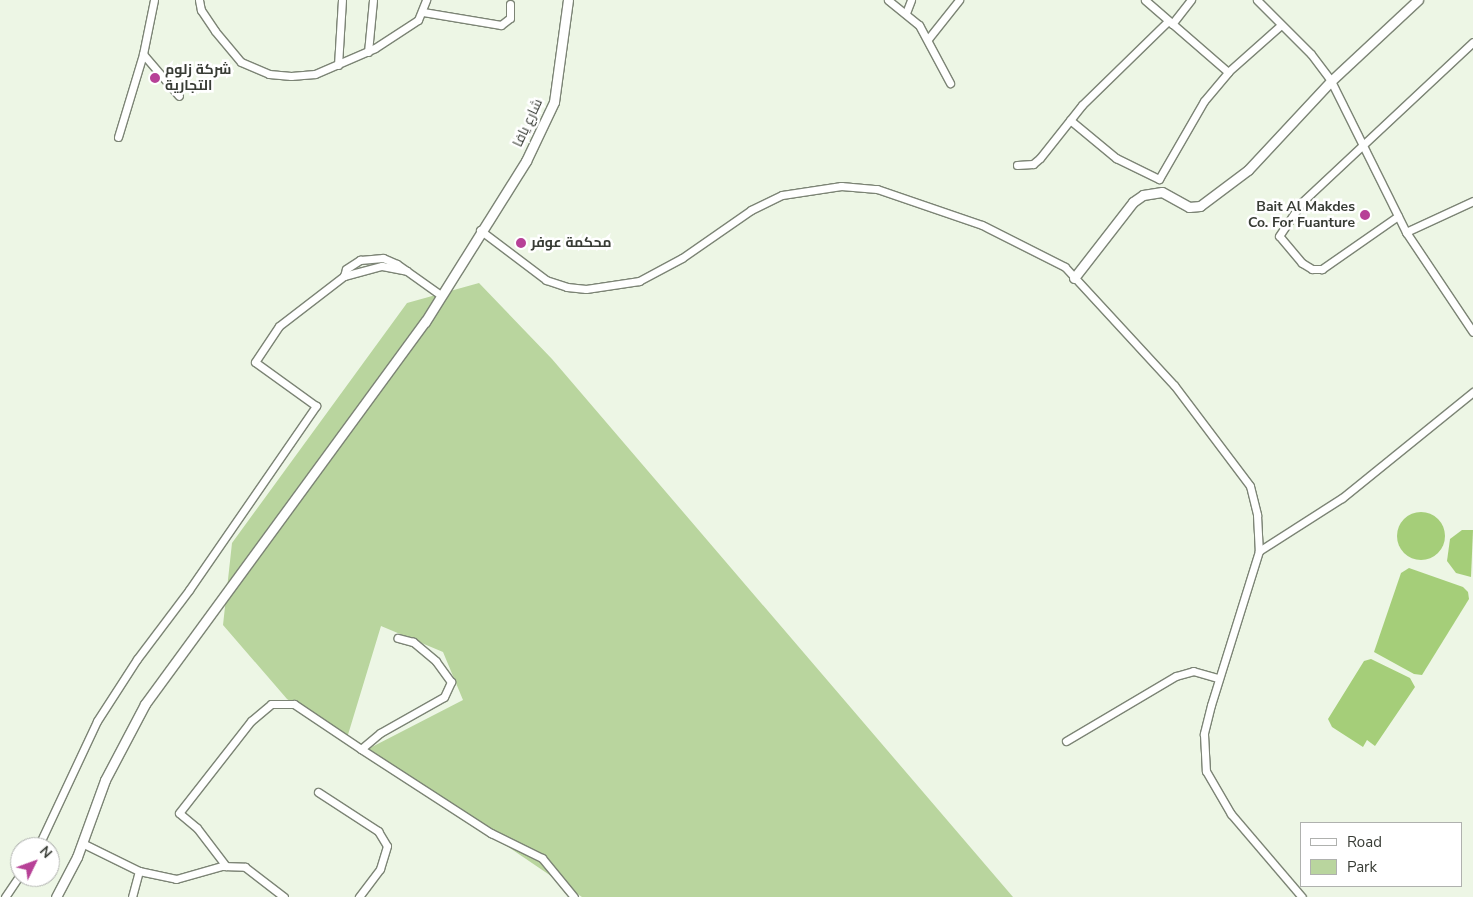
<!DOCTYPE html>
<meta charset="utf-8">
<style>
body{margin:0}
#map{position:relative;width:1473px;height:897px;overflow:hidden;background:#edf6e5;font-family:"Nunito Sans",Cairo,sans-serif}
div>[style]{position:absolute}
.green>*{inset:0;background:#b9d59e}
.water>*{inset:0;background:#a5ce79}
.round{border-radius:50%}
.roads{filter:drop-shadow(1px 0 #7c8475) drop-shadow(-1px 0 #7c8475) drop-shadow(0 1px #7c8475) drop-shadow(0 -1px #7c8475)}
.minor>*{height:7px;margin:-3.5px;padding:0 3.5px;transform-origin:3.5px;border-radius:3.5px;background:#fff}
.tertiary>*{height:9px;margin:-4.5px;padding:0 4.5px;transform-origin:4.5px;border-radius:4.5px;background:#fff}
.dots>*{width:14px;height:14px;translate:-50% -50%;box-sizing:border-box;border:2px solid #fff;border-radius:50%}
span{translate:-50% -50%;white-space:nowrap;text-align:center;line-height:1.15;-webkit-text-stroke:5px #fff;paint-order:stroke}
.poi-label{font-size:14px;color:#383c35;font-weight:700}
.left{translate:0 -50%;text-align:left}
.right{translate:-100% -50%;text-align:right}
.street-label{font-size:14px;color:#383c35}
.legend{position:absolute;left:1300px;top:822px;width:162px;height:65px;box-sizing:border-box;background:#fff;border:1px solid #afb1ae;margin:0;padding:6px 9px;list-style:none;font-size:15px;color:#383c35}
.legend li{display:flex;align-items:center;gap:10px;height:25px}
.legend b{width:25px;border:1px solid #afb1ae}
.north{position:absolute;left:10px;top:837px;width:50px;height:50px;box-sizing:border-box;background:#fff;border:1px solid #afb1ae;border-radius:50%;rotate:48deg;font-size:14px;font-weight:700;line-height:20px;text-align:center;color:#383c35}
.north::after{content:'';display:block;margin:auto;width:18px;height:22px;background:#b74197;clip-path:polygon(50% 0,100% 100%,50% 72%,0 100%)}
</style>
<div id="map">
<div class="green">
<div style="clip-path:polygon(479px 283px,552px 359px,1013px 897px,582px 897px,366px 750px,463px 700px,443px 652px,381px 626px,347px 738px,287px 699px,223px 625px,232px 543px,407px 303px)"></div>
</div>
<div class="water">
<div class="round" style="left:1397px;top:512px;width:48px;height:48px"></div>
<div style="clip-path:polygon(1462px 530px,1473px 530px,1471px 577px,1456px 573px,1447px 561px,1450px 539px)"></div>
<div style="clip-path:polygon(1409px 568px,1463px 587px,1468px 592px,1469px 599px,1422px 675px,1414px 674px,1374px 652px,1401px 573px)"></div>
<div style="clip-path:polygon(1371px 659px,1410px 678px,1415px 687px,1375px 746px,1367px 740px,1363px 747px,1332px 727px,1328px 719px,1364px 661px)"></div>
</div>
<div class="roads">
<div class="minor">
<div style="left:199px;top:0;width:10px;rotate:79deg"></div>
<div style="left:201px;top:10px;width:25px;rotate:56deg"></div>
<div style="left:215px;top:31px;width:40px;rotate:50deg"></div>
<div style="left:241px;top:62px;width:30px;rotate:23deg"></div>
<div style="left:269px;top:74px;width:22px;rotate:5deg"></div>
<div style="left:291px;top:76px;width:24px;rotate:-5deg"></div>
<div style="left:315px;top:74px;width:65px;rotate:-23.4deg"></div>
<div style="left:375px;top:48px;width:51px;rotate:-33.1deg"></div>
<div style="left:418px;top:20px;width:22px;rotate:-68deg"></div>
<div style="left:888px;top:0;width:40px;rotate:39deg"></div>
<div style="left:919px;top:25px;width:66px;rotate:61.9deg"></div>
<div style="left:1145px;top:0;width:110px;rotate:40.9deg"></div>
<div style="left:1228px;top:72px;width:71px;rotate:-41.6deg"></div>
<div style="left:1257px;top:0;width:76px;rotate:45deg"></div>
<div style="left:1311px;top:54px;width:34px;rotate:53deg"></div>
<div style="left:1331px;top:81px;width:169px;rotate:63.6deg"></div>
<div style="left:1406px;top:232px;width:120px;rotate:56.2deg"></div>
<div style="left:423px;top:12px;width:79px;rotate:9.5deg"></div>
<div style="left:501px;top:25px;width:11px;rotate:-38deg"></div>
<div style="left:510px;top:18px;width:14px;rotate:-90deg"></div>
<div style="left:906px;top:13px;width:14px;rotate:-69deg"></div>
<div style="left:1172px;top:24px;width:31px;rotate:-52deg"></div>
<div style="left:928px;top:39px;width:50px;rotate:-51.5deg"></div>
<div style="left:368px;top:52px;width:52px;rotate:-84.5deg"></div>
<div style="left:143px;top:54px;width:55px;rotate:49.4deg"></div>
<div style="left:338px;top:65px;width:65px;rotate:-86.5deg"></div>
<div style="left:1070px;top:120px;width:60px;rotate:39.6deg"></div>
<div style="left:1116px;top:158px;width:48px;rotate:26deg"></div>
<div style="left:1159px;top:179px;width:90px;rotate:-60deg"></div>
<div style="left:1204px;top:101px;width:38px;rotate:-50deg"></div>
<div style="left:118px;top:137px;width:87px;rotate:-73.2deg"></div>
<div style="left:143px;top:54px;width:55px;rotate:-78.5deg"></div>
<div style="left:1017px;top:165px;width:16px;rotate:-4deg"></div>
<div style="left:1033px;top:164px;width:9px;rotate:-41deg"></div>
<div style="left:1040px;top:158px;width:68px;rotate:-51.6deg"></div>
<div style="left:1082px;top:105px;width:120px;rotate:-44.3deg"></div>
<div style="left:1398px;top:216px;width:93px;rotate:145.1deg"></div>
<div style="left:1322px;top:269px;width:10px;rotate:180deg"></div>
<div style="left:1312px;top:269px;width:12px;rotate:-149deg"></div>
<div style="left:1302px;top:263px;width:35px;rotate:-130deg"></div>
<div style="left:1279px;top:236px;width:41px;rotate:-55.9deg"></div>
<div style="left:1302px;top:202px;width:234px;rotate:-43.1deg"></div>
<div style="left:480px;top:230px;width:83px;rotate:37.1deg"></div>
<div style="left:546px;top:280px;width:22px;rotate:18deg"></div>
<div style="left:567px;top:287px;width:19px;rotate:6deg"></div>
<div style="left:586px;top:289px;width:54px;rotate:-8.6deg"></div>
<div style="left:639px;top:281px;width:49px;rotate:-28.1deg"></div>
<div style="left:682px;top:258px;width:84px;rotate:-34.8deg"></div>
<div style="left:751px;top:210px;width:34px;rotate:-26deg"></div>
<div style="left:782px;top:195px;width:60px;rotate:-8.7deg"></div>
<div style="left:841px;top:186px;width:36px;rotate:5deg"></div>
<div style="left:877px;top:189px;width:111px;rotate:18.9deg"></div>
<div style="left:982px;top:225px;width:93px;rotate:26.8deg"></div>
<div style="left:1065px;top:267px;width:161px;rotate:47.3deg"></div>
<div style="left:1174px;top:385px;width:126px;rotate:53deg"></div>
<div style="left:1250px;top:486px;width:30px;rotate:76deg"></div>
<div style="left:1257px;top:515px;width:36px;rotate:87deg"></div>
<div style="left:1259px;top:551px;width:161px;rotate:107.3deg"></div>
<div style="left:1211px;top:705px;width:30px;rotate:104deg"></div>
<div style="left:1204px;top:734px;width:37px;rotate:87deg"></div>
<div style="left:1206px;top:771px;width:50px;rotate:59.8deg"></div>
<div style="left:1231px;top:814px;width:109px;rotate:49.5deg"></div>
<div style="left:1406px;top:232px;width:74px;rotate:-24.8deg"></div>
<div style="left:344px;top:276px;width:7px;rotate:-74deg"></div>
<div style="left:346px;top:269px;width:17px;rotate:-33deg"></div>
<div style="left:360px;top:260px;width:23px;rotate:-5deg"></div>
<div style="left:383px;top:258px;width:15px;rotate:23deg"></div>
<div style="left:397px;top:264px;width:55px;rotate:35.4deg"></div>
<div style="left:1259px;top:551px;width:98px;rotate:-32.6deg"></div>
<div style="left:1342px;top:498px;width:169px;rotate:-39deg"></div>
<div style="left:1066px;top:741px;width:128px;rotate:-30.6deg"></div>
<div style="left:1176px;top:676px;width:18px;rotate:-16deg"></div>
<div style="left:1193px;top:671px;width:26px;rotate:16deg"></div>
<div style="left:361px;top:749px;width:155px;rotate:32.9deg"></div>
<div style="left:491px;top:833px;width:57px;rotate:26.1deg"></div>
<div style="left:542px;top:858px;width:50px;rotate:50.6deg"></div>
<div style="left:318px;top:792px;width:72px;rotate:33deg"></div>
<div style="left:378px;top:831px;width:17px;rotate:59deg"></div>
<div style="left:387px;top:846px;width:24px;rotate:107deg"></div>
<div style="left:380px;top:869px;width:35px;rotate:127deg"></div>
<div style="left:82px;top:843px;width:64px;rotate:26.2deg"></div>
<div style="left:38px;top:847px;width:139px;rotate:-64.9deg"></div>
<div style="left:97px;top:721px;width:74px;rotate:-57.2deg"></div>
<div style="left:137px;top:659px;width:86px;rotate:-53deg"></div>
<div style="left:189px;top:590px;width:224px;rotate:-55.4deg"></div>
<div style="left:316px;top:406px;width:75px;rotate:-144.2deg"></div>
<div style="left:255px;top:362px;width:43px;rotate:-56.3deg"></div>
<div style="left:279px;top:326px;width:82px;rotate:-37.6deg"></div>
<div style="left:344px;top:276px;width:39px;rotate:-15deg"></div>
<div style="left:382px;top:266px;width:25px;rotate:11deg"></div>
<div style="left:226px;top:866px;width:48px;rotate:-127.3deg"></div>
<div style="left:197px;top:828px;width:23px;rotate:-140deg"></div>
<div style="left:179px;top:813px;width:117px;rotate:-52deg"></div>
<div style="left:251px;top:721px;width:26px;rotate:-40deg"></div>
<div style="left:271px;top:704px;width:23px"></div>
<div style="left:294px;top:704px;width:81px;rotate:33.9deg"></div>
<div style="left:361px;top:749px;width:25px;rotate:-40deg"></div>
<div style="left:380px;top:733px;width:73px;rotate:-29.4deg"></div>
<div style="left:444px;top:697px;width:17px;rotate:-65deg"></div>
<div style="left:451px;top:682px;width:26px;rotate:-126deg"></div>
<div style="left:436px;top:661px;width:30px;rotate:-140deg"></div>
<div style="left:413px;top:642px;width:16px;rotate:-165deg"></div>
<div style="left:5px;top:897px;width:27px;rotate:-56deg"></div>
<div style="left:132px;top:897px;width:27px;rotate:-75deg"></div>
<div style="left:139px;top:871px;width:38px;rotate:12deg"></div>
<div style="left:176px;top:879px;width:48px;rotate:-15.8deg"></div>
<div style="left:222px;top:866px;width:23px;rotate:2deg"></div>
<div style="left:245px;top:867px;width:49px;rotate:37.6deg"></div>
</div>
<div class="tertiary">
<div style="left:1074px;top:278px;width:96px;rotate:-52.2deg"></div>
<div style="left:1133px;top:202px;width:12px;rotate:-35deg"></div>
<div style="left:1143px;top:195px;width:19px;rotate:-9deg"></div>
<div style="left:1162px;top:192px;width:31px;rotate:29deg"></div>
<div style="left:1189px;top:207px;width:11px;rotate:-5deg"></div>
<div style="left:1200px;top:206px;width:60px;rotate:-36.9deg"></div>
<div style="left:1248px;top:170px;width:122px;rotate:-47deg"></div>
<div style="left:1331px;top:81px;width:119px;rotate:-43deg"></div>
<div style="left:56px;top:897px;width:45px;rotate:-62.3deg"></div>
<div style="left:77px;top:857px;width:82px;rotate:-70deg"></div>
<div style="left:105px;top:780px;width:86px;rotate:-62.2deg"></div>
<div style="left:145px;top:704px;width:474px;rotate:-53.8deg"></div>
<div style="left:425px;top:322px;width:190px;rotate:-57.9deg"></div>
<div style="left:526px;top:161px;width:65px;rotate:-64.6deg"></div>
<div style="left:554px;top:102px;width:103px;rotate:-82.2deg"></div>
</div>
</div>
<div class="dots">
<div style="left:155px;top:78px;background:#b74197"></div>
<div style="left:1365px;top:215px;background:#b74197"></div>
<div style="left:521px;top:243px;background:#b74197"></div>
</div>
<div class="poi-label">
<span class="left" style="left:165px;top:78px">شركة زلوم<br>التجارية</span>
<span class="right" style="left:1355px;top:215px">Bait Al Makdes<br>Co. For Fuanture</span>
<span class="left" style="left:531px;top:243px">محكمة عوفر</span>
</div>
<div class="street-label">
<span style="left:528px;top:123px;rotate:-65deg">شارع يافا</span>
</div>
<ul class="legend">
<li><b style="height:6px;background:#fff"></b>Road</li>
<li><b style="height:14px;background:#b9d59e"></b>Park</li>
</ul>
<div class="north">N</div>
</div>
